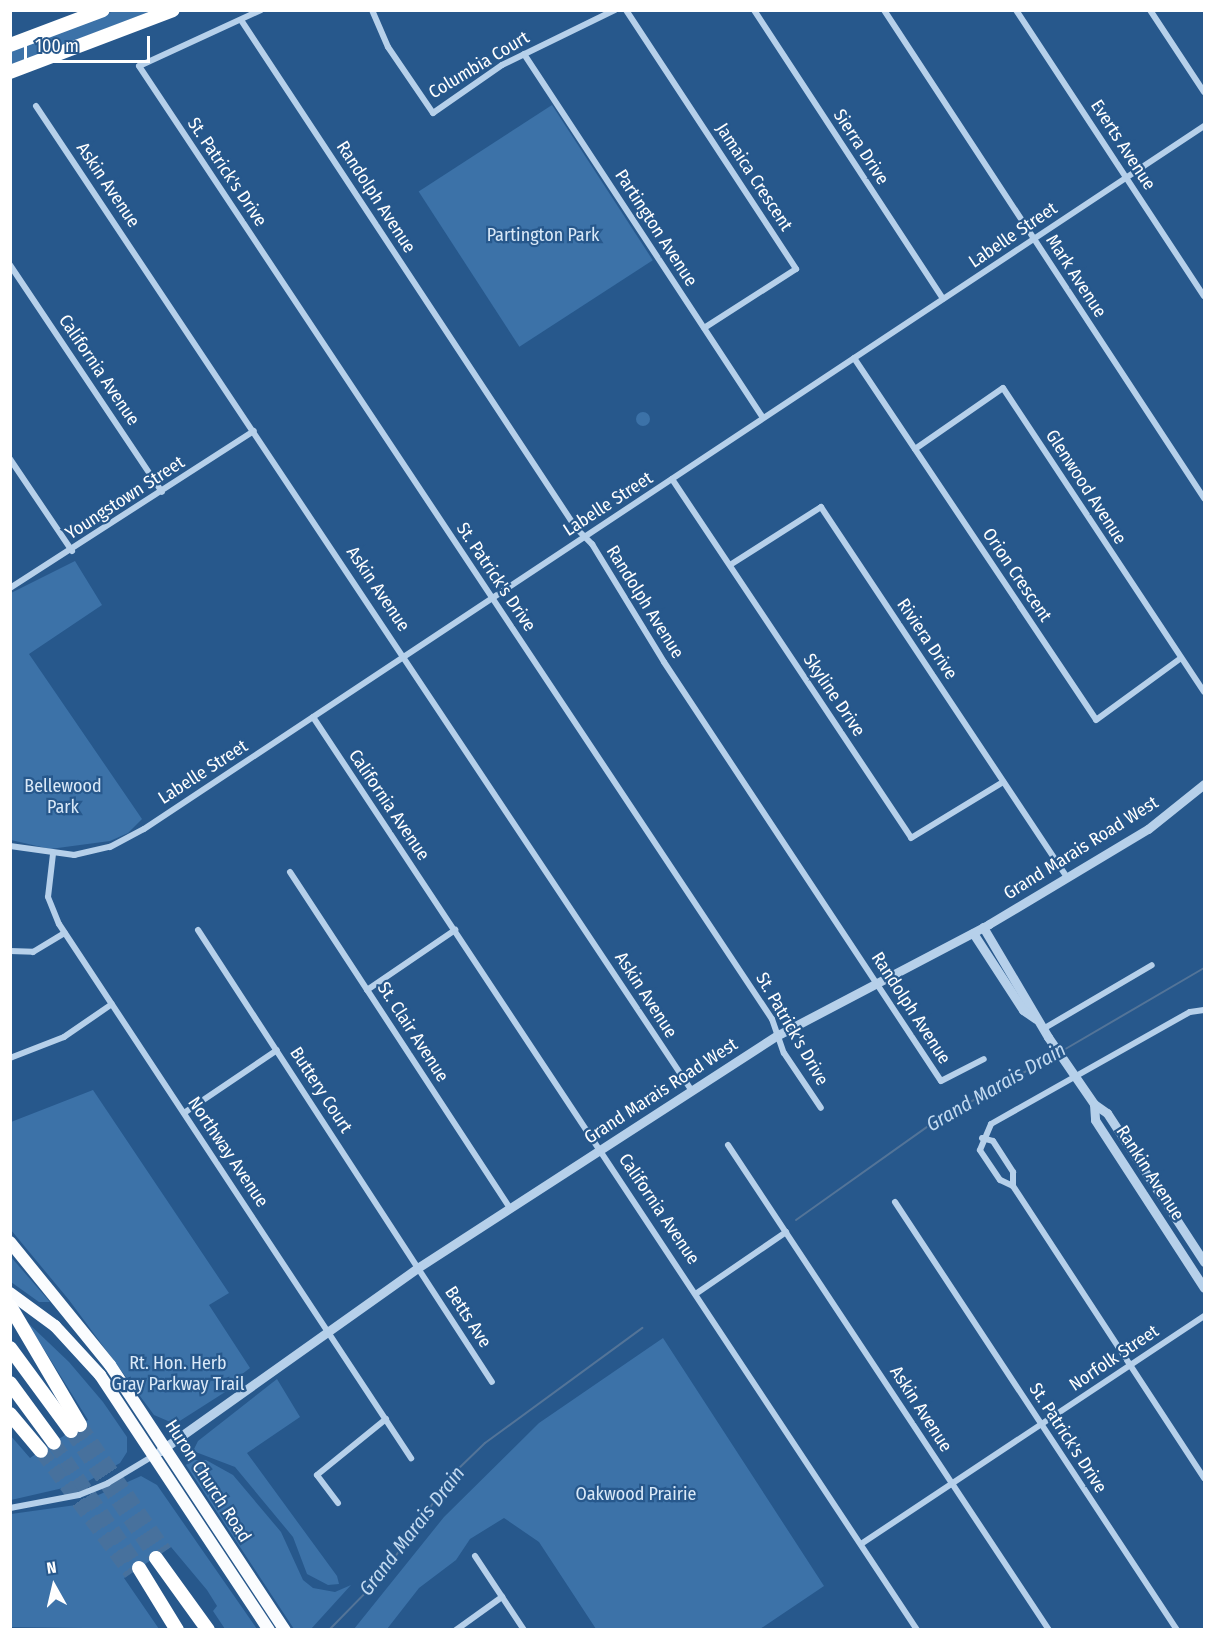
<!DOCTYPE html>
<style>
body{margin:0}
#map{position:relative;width:1215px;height:1640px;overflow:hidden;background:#27588c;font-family:"Fira Sans Condensed",sans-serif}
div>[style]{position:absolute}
.green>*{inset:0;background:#3c72a8;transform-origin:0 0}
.round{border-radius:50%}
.stream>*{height:2px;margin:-1px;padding:0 1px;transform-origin:1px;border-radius:1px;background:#537498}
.motorway-tunnel>*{height:14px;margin-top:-7px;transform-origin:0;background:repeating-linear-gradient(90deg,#47719d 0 14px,transparent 0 21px)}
.minor>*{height:6px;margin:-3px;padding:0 3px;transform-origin:3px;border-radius:3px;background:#b6d0ea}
.tertiary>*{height:9px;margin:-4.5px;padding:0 4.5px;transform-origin:4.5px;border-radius:4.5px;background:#b6d0ea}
.primary>*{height:12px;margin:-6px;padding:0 6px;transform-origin:6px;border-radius:6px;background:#fafcfe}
.motorway>*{height:14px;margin:-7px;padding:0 7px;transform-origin:7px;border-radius:7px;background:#fff}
span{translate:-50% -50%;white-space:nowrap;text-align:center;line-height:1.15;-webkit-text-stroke:4.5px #27588c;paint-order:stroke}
.street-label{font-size:18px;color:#fff}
.park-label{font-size:18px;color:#dae9f8}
.water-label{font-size:20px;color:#c2daf1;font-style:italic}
.frame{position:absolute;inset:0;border:12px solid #fff;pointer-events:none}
.north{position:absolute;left:24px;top:1556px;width:60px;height:60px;-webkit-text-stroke:4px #27588c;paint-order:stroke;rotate:352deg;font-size:16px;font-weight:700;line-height:24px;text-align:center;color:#fff}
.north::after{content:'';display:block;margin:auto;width:21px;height:27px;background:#fff;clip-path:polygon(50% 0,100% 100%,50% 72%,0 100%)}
.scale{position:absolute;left:24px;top:36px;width:126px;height:27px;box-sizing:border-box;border:3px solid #fff;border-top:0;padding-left:8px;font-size:18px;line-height:21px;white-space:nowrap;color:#fff;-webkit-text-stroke:4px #27588c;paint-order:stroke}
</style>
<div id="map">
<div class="green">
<div style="clip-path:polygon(114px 11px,151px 11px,11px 65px,10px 50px)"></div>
<div style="left:552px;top:105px;width:185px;height:159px;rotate:57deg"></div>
<div class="round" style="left:636px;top:412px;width:14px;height:14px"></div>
<div style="clip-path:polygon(75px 561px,102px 605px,29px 654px,142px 819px,128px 833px,110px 841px,50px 849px,11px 840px,11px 593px)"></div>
<div style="clip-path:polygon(93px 1090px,229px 1293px,209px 1305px,250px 1368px,237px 1378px,233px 1387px,175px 1424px,154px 1415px,69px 1300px,11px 1230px,11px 1122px)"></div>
<div style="clip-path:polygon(10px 1257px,11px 1257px,50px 1302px,39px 1302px,11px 1282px)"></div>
<div style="clip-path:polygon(27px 1322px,69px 1362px,103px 1402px,127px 1437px,127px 1452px,120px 1463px,85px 1483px,11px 1500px,10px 1435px,30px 1458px,88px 1420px)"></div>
<div style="clip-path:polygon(663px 1338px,824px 1586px,760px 1629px,596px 1629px,539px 1542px,504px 1518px,470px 1539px,456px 1560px,419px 1588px,387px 1629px,354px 1629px,444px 1517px,539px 1423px)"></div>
<div style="clip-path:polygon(277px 1379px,300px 1417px,247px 1453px,337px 1576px,339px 1584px,328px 1585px,307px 1574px,293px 1537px,235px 1467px,193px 1451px,198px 1441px)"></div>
<div style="clip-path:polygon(191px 1460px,206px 1460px,233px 1475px,281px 1532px,303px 1580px,313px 1588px,335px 1592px,351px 1585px,311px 1629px,294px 1629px,186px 1465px)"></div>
<div style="clip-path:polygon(141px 1476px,157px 1485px,257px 1629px,225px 1629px,213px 1611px,217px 1606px,207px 1590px,171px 1547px,124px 1578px,159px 1629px,11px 1627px,11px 1514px,76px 1505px)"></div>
</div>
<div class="stream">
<div style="left:1062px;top:1051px;width:164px;rotate:-30.3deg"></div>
<div style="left:796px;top:1220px;width:169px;rotate:-35.4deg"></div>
<div style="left:934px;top:1122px;width:141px;rotate:-28.9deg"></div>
<div style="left:329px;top:1630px;width:73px;rotate:-45.6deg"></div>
<div style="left:380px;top:1578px;width:130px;rotate:-54.7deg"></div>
<div style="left:455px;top:1472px;width:42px;rotate:-44deg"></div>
<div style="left:485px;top:1443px;width:195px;rotate:-36.2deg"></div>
</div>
<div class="motorway-tunnel">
<div style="left:80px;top:1425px;width:152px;rotate:56deg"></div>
<div style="left:71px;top:1431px;width:153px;rotate:56.2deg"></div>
<div style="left:54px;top:1443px;width:151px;rotate:55.8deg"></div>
<div style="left:41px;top:1451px;width:152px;rotate:53.8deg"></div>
</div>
<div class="minor">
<div style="left:261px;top:10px;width:134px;rotate:155.3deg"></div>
<div style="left:139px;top:66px;width:1144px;rotate:56.41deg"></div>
<div style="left:772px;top:1019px;width:36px;rotate:71deg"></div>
<div style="left:784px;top:1053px;width:66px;rotate:56.1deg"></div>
<div style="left:372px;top:10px;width:40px;rotate:66.6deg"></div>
<div style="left:388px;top:47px;width:80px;rotate:55.7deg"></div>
<div style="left:433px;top:113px;width:84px;rotate:-34.8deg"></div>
<div style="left:502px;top:65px;width:126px;rotate:-26deg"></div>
<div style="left:626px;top:10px;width:310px;rotate:56.7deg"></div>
<div style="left:796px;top:269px;width:109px;rotate:147.3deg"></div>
<div style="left:754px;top:10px;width:345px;rotate:56.8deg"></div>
<div style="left:884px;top:10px;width:584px;rotate:56.75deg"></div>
<div style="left:1016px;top:10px;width:342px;rotate:56.7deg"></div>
<div style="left:1150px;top:10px;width:98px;rotate:56.6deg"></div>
<div style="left:241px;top:20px;width:609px;rotate:56.6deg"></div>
<div style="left:576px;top:528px;width:23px;rotate:45deg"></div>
<div style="left:592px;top:544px;width:138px;rotate:58.6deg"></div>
<div style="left:664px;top:662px;width:502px;rotate:56.53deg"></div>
<div style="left:941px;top:1081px;width:48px;rotate:-27.1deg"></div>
<div style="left:524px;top:54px;width:435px;rotate:56.7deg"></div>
<div style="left:36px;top:106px;width:1183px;rotate:56.34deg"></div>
<div style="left:10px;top:265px;width:273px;rotate:56.2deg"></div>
<div style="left:854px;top:358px;width:435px;rotate:56.2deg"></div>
<div style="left:1096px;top:720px;width:105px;rotate:-36.1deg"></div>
<div style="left:915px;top:449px;width:107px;rotate:-34.7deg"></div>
<div style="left:1003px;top:388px;width:364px;rotate:56.5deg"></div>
<div style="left:10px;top:459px;width:111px;rotate:56deg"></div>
<div style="left:672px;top:479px;width:431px;rotate:56.3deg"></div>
<div style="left:911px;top:838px;width:108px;rotate:-31.3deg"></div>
<div style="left:730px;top:565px;width:108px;rotate:-32.5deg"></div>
<div style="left:821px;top:507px;width:444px;rotate:56.4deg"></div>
<div style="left:10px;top:588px;width:290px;rotate:-32.8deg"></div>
<div style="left:313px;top:717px;width:1095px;rotate:56.51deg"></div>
<div style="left:10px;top:846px;width:65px;rotate:8deg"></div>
<div style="left:74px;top:855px;width:37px;rotate:-13deg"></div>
<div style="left:110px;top:847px;width:38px;rotate:-28deg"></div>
<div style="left:144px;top:829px;width:1272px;rotate:-33.55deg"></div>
<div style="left:53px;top:854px;width:43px;rotate:96.6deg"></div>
<div style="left:48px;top:897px;width:29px;rotate:68deg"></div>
<div style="left:59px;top:924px;width:640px;rotate:56.61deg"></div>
<div style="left:290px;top:872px;width:402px;rotate:56.8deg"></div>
<div style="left:198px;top:930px;width:539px;rotate:56.96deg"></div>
<div style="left:10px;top:951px;width:23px;rotate:2deg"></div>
<div style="left:33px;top:952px;width:37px;rotate:-31deg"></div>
<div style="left:367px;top:990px;width:107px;rotate:-34.3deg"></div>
<div style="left:1043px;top:1029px;width:126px;rotate:-30.4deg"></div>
<div style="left:10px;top:1058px;width:58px;rotate:-21.3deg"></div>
<div style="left:64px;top:1037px;width:58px;rotate:-34.5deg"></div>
<div style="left:184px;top:1113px;width:112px;rotate:-34.1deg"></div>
<div style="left:982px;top:1138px;width:11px;rotate:15deg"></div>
<div style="left:993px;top:1141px;width:37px;rotate:57deg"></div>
<div style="left:1013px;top:1172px;width:14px;rotate:90deg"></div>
<div style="left:1013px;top:1186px;width:349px;rotate:56.8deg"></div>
<div style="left:728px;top:1145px;width:582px;rotate:56.5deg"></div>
<div style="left:1013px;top:1186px;width:14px;rotate:-155deg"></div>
<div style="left:1000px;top:1180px;width:36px;rotate:-124deg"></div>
<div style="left:980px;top:1150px;width:28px;rotate:-67deg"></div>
<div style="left:991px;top:1124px;width:228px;rotate:-29.4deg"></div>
<div style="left:1190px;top:1012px;width:14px;rotate:-8deg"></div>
<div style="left:895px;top:1202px;width:513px;rotate:56.62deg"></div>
<div style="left:697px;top:1293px;width:108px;rotate:-34.4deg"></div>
<div style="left:338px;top:1503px;width:35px;rotate:-127deg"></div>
<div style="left:317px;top:1475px;width:89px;rotate:-39.1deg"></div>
<div style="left:10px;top:1508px;width:70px;rotate:-10.7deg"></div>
<div style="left:79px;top:1495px;width:31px;rotate:-22deg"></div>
<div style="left:108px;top:1483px;width:52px;rotate:-31deg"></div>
<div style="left:861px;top:1544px;width:412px;rotate:-33.6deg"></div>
<div style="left:475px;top:1556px;width:89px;rotate:56.5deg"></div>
<div style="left:456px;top:1630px;width:57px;rotate:-35.7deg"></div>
</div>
<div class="tertiary">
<div style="left:983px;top:927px;width:128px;rotate:59.4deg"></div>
<div style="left:1048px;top:1037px;width:81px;rotate:55.5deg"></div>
<div style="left:1094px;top:1104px;width:16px;rotate:35deg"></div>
<div style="left:1107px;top:1113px;width:178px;rotate:56.9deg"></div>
<div style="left:973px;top:933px;width:92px;rotate:57deg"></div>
<div style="left:1023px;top:1010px;width:16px;rotate:35deg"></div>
<div style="left:1094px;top:1104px;width:16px;rotate:86deg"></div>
<div style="left:1095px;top:1120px;width:200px;rotate:57deg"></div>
<div style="left:160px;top:1451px;width:318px;rotate:-35.4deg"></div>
<div style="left:419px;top:1267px;width:427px;rotate:-32.9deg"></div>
<div style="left:778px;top:1035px;width:238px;rotate:-27.7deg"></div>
<div style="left:989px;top:924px;width:185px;rotate:-30.9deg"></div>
<div style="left:1148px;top:829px;width:72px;rotate:-38.8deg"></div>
</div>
<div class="primary">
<div style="left:10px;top:1242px;width:159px;rotate:50.9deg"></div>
<div style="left:110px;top:1365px;width:318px;rotate:56.6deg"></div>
<div style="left:10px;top:1293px;width:56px;rotate:36.3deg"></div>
<div style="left:55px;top:1326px;width:67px;rotate:47.4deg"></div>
<div style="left:100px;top:1375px;width:306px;rotate:56.5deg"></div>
</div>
<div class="motorway">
<div style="left:10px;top:45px;width:99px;rotate:-20.6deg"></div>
<div style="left:10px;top:72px;width:174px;rotate:-20.8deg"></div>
<div style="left:10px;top:1306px;width:138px;rotate:59.5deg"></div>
<div style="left:10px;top:1348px;width:103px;rotate:53.7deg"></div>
<div style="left:10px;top:1383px;width:74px;rotate:53.7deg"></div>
<div style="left:10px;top:1414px;width:48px;rotate:50deg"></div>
<div style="left:156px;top:1558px;width:89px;rotate:54.2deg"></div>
<div style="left:139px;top:1568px;width:73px;rotate:58.5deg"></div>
</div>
<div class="street-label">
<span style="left:479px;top:65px;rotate:-31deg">Columbia Court</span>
<span style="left:1123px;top:145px;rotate:57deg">Everts Avenue</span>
<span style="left:861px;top:147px;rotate:57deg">Sierra Drive</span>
<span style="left:227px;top:172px;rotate:56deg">St. Patrick's Drive</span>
<span style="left:754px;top:177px;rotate:57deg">Jamaica Crescent</span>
<span style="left:108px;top:185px;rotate:56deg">Askin Avenue</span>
<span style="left:376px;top:197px;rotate:57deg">Randolph Avenue</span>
<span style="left:656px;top:228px;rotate:57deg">Partington Avenue</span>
<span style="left:1013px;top:235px;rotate:-34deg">Labelle Street</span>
<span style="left:1076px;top:276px;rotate:57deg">Mark Avenue</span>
<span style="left:99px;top:370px;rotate:56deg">California Avenue</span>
<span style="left:1086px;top:487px;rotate:57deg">Glenwood Avenue</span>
<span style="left:125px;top:498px;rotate:-33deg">Youngstown Street</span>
<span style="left:608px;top:504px;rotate:-33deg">Labelle Street</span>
<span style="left:1017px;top:575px;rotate:56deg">Orion Crescent</span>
<span style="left:496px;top:577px;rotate:56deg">St. Patrick's Drive</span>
<span style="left:378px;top:589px;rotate:56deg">Askin Avenue</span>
<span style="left:645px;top:602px;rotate:58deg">Randolph Avenue</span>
<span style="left:927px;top:639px;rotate:56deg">Riviera Drive</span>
<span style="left:834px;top:695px;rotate:56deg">Skyline Drive</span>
<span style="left:203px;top:772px;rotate:-33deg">Labelle Street</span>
<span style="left:389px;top:805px;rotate:56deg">California Avenue</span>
<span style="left:1081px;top:848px;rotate:-32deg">Grand Marais Road West</span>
<span style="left:646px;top:995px;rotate:57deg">Askin Avenue</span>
<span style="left:911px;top:1008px;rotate:57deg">Randolph Avenue</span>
<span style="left:792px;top:1029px;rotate:60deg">St. Patrick's Drive</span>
<span style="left:413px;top:1032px;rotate:57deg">St. Clair Avenue</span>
<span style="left:321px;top:1090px;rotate:57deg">Buttery Court</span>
<span style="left:661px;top:1091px;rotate:-33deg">Grand Marais Road West</span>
<span style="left:228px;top:1152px;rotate:56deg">Northway Avenue</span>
<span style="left:1150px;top:1173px;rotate:57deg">Rankin Avenue</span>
<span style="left:659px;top:1209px;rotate:56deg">California Avenue</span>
<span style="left:468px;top:1317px;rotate:57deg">Betts Ave</span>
<span style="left:1114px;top:1358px;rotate:-34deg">Norfolk Street</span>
<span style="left:921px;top:1409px;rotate:57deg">Askin Avenue</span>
<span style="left:1068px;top:1438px;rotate:57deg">St. Patrick's Drive</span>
<span style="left:208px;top:1481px;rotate:57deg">Huron Church Road</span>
</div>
<div class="park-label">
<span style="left:543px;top:235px">Partington Park</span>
<span style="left:63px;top:797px">Bellewood<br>Park</span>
<span style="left:178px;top:1374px">Rt. Hon. Herb<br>Gray Parkway Trail</span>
<span style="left:636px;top:1494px">Oakwood Prairie</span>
</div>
<div class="water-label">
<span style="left:996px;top:1087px;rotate:-30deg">Grand Marais Drain</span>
<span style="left:412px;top:1531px;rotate:-52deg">Grand Marais Drain</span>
</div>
<div class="frame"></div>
<div class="north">N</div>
<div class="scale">100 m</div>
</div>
